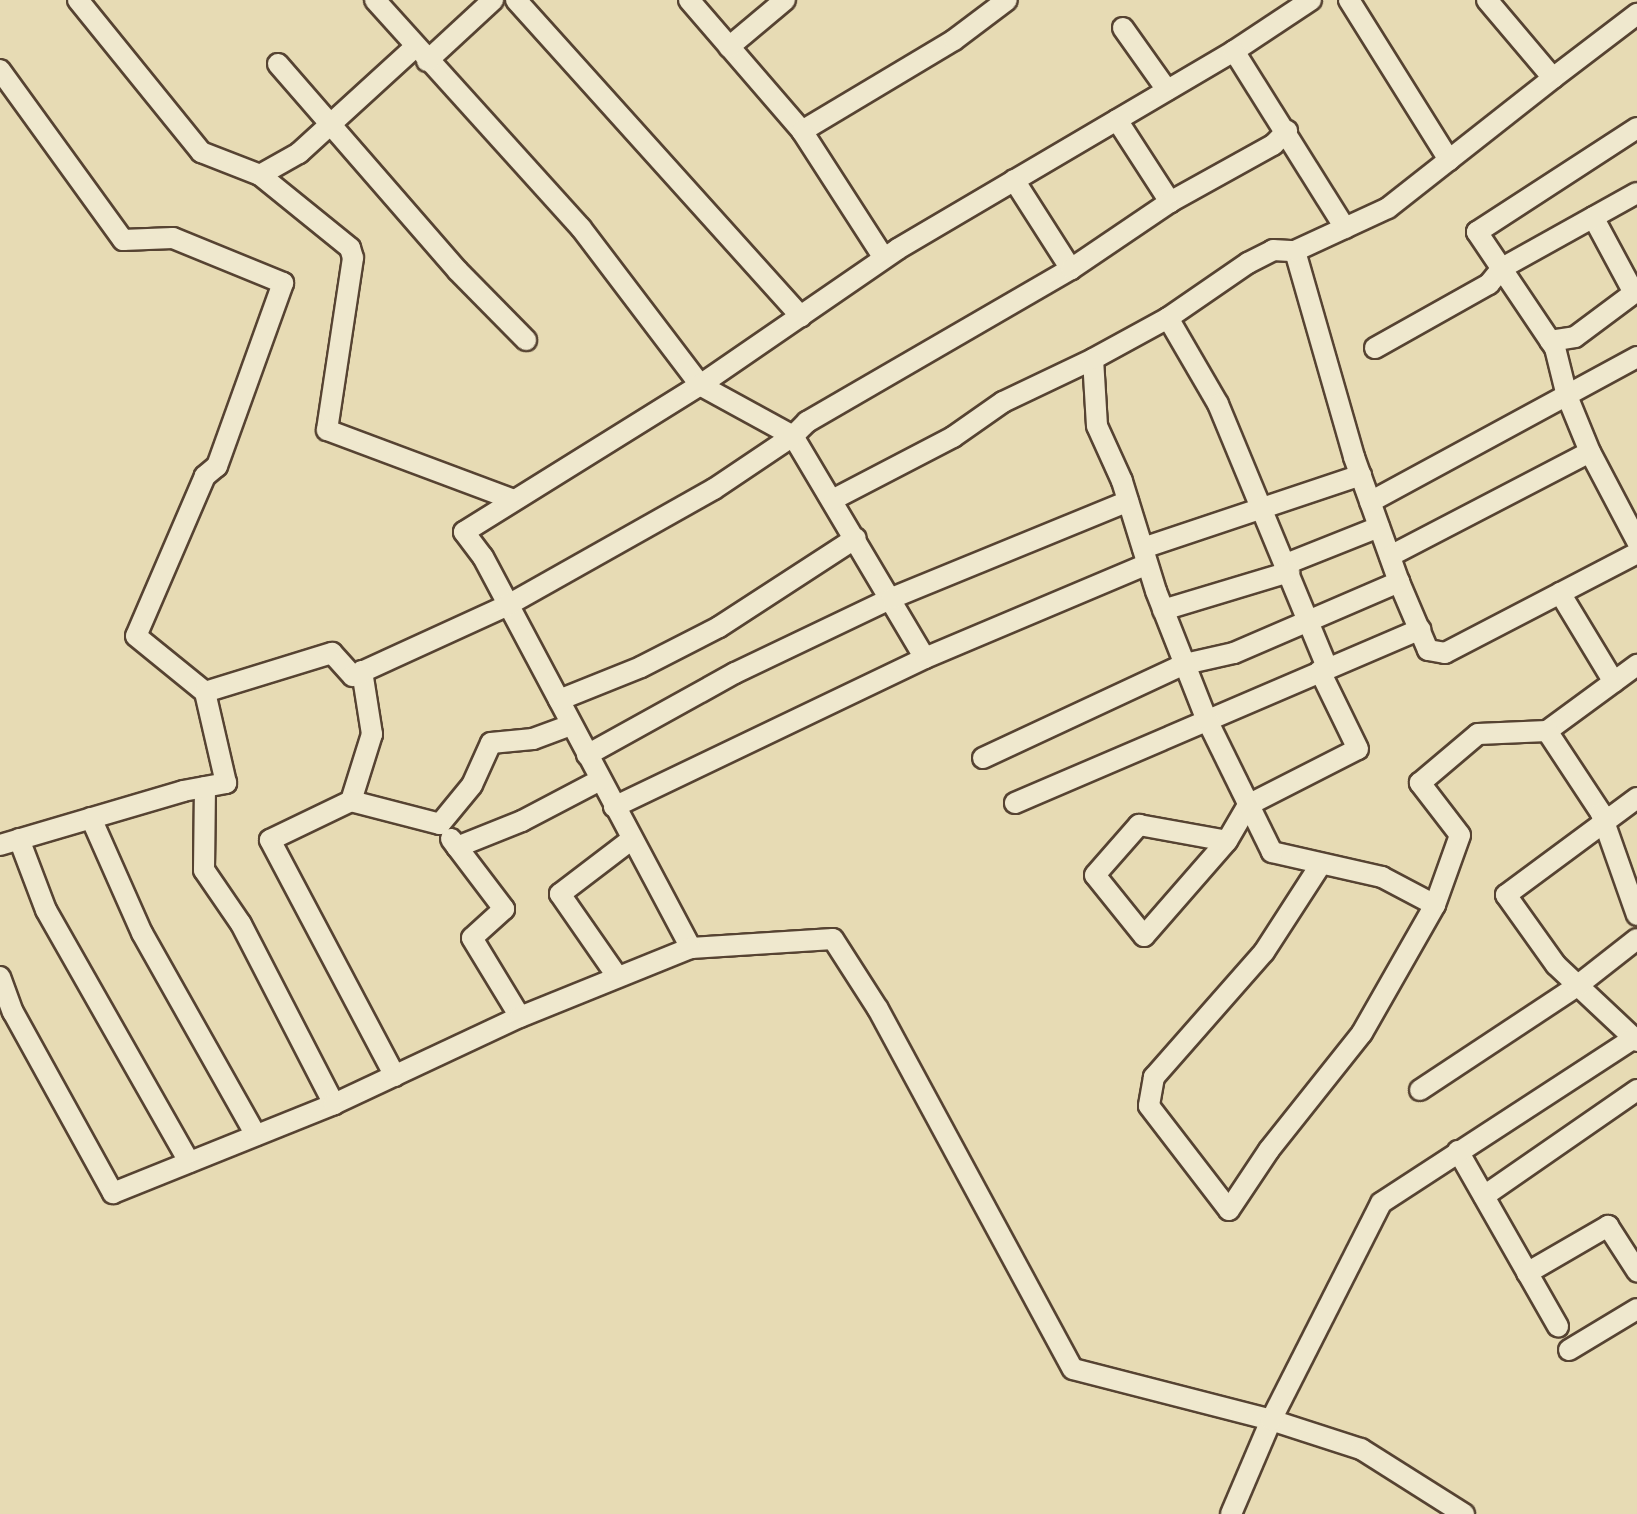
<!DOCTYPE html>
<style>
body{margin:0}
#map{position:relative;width:1637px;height:1514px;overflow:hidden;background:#e7dbb4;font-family:"IM FELL French Canon",serif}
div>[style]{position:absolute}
.roads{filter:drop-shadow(2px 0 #564332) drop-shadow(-2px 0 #564332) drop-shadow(0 2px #564332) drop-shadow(0 -2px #564332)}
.street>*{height:20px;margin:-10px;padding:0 10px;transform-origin:10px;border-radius:10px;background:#efe8ce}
span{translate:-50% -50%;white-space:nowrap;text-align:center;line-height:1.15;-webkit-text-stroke:6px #efe8ce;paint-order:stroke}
</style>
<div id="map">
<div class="roads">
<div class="street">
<div style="left:78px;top:0;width:196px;rotate:51deg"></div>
<div style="left:201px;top:152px;width:63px;rotate:21.3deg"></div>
<div style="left:260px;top:175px;width:116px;rotate:39deg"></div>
<div style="left:350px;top:248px;width:10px;rotate:73deg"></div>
<div style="left:353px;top:258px;width:174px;rotate:98.6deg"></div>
<div style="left:327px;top:430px;width:197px;rotate:20.5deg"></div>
<div style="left:375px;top:0;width:307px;rotate:47.9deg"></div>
<div style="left:581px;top:228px;width:197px;rotate:52.8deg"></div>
<div style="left:700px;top:385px;width:106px;rotate:28.7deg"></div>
<div style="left:793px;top:436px;width:258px;rotate:59.3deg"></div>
<div style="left:516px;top:0;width:426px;rotate:48deg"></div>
<div style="left:689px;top:0;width:173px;rotate:49.2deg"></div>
<div style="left:802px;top:131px;width:177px;rotate:-30.9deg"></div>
<div style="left:954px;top:40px;width:66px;rotate:-37deg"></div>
<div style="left:1311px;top:0;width:92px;rotate:146.5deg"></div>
<div style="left:1234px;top:51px;width:390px;rotate:149.5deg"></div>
<div style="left:898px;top:249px;width:240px;rotate:145.5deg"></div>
<div style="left:700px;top:385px;width:278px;rotate:148.1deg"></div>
<div style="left:464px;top:532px;width:31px;rotate:53deg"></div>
<div style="left:483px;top:557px;width:443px;rotate:62deg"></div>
<div style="left:691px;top:948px;width:142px;rotate:-3.6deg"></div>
<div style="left:833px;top:939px;width:83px;rotate:57.3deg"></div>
<div style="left:878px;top:1009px;width:409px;rotate:61.6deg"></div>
<div style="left:1073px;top:1369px;width:204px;rotate:14.4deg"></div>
<div style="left:1271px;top:1420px;width:95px;rotate:17.9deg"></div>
<div style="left:1361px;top:1449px;width:122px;rotate:32.3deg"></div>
<div style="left:1349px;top:0;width:189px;rotate:58deg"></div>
<div style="left:1487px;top:0;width:102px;rotate:49.8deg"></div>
<div style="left:1553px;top:78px;width:106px;rotate:-37.3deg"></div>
<div style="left:1123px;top:28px;width:76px;rotate:54.6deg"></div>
<div style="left:729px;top:47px;width:73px;rotate:-40deg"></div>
<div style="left:1234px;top:51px;width:209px;rotate:57.9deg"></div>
<div style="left:427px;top:61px;width:90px;rotate:-42.7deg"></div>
<div style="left:278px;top:64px;width:274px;rotate:49deg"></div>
<div style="left:458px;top:271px;width:97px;rotate:45.4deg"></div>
<div style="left:0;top:70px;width:210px;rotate:54.1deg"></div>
<div style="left:123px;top:240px;width:50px;rotate:-2.3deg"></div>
<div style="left:173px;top:238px;width:119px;rotate:22.2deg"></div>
<div style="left:283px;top:283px;width:195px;rotate:109.8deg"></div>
<div style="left:217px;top:466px;width:16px;rotate:140deg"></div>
<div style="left:205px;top:476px;width:174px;rotate:113.3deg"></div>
<div style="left:136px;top:636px;width:89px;rotate:39.1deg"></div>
<div style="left:1117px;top:120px;width:98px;rotate:57.1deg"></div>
<div style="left:802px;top:131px;width:151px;rotate:57.2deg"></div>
<div style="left:260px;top:175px;width:45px;rotate:-29.4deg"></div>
<div style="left:299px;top:153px;width:157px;rotate:-42.4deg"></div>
<div style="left:1014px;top:180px;width:106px;rotate:57.4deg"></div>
<div style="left:1295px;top:251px;width:214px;rotate:74deg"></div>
<div style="left:1354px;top:457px;width:133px;rotate:70.2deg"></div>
<div style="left:1399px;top:582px;width:74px;rotate:66.9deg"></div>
<div style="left:1428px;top:650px;width:17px;rotate:10deg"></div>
<div style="left:1445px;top:653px;width:216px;rotate:-27.5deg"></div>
<div style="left:1168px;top:318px;width:99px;rotate:59.8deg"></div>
<div style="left:1218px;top:404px;width:285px;rotate:67.5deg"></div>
<div style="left:1550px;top:341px;width:25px;rotate:-9deg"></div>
<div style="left:1575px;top:337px;width:74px;rotate:-36.7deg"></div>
<div style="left:1634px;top:293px;width:86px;rotate:-118.3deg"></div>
<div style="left:1375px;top:348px;width:131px;rotate:-29.3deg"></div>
<div style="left:1489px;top:284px;width:21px;rotate:-51deg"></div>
<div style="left:1502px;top:268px;width:154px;rotate:-29.1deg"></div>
<div style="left:1590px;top:452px;width:101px;rotate:62.2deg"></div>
<div style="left:834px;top:499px;width:134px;rotate:-27.5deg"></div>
<div style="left:953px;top:437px;width:61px;rotate:-35deg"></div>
<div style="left:1003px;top:402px;width:100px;rotate:-25.5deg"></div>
<div style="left:1370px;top:502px;width:304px;rotate:-28.5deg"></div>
<div style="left:1143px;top:548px;width:230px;rotate:-18.5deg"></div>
<div style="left:1390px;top:556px;width:225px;rotate:-27.5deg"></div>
<div style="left:1590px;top:452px;width:61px;rotate:-112.3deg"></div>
<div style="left:1567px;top:396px;width:49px;rotate:-104deg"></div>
<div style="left:1555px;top:348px;width:140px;rotate:-123.9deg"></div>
<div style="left:1477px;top:232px;width:191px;rotate:-33deg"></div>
<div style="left:1286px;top:564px;width:100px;rotate:-21.7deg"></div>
<div style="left:1560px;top:593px;width:104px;rotate:58.8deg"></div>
<div style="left:1163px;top:610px;width:132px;rotate:-16.8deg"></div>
<div style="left:362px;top:671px;width:64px;rotate:81deg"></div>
<div style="left:372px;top:734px;width:70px;rotate:107.4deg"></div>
<div style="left:351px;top:801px;width:90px;rotate:154.3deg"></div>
<div style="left:270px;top:840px;width:267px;rotate:62.1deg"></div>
<div style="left:559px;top:700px;width:88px;rotate:-21.9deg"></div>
<div style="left:641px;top:667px;width:88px;rotate:-27.1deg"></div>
<div style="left:719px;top:627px;width:163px;rotate:-33deg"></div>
<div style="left:1547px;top:731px;width:112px;rotate:-36.3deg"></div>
<div style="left:587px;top:755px;width:169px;rotate:-29deg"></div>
<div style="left:735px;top:673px;width:174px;rotate:-25.5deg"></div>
<div style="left:892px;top:598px;width:255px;rotate:-22.3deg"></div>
<div style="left:983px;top:758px;width:223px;rotate:-25deg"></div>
<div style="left:1185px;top:664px;width:50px;rotate:-12.7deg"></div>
<div style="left:1234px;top:653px;width:180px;rotate:-23.3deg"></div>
<div style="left:205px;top:787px;width:83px;rotate:90.7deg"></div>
<div style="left:204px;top:870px;width:65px;rotate:55.6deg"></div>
<div style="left:241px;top:924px;width:203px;rotate:62.7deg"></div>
<div style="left:1637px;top:798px;width:163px;rotate:143.5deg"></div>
<div style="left:1506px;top:895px;width:86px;rotate:54.5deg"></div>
<div style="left:1556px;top:965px;width:111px;rotate:43.2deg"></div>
<div style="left:351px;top:801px;width:92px;rotate:14.5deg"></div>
<div style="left:440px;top:824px;width:50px;rotate:-50.6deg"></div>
<div style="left:472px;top:785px;width:46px;rotate:-65.7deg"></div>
<div style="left:491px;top:743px;width:42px;rotate:-5.4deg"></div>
<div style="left:533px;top:739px;width:40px;rotate:-20.2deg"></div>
<div style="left:1015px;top:803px;width:441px;rotate:-23.2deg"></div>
<div style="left:614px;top:807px;width:345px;rotate:-25.6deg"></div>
<div style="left:925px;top:658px;width:241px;rotate:-22.9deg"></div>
<div style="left:91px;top:818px;width:126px;rotate:66.1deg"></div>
<div style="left:142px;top:933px;width:232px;rotate:60.6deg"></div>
<div style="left:19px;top:839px;width:76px;rotate:69.2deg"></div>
<div style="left:46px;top:910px;width:290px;rotate:60.4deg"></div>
<div style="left:451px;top:839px;width:10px;rotate:53deg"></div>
<div style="left:457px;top:847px;width:70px;rotate:-21.8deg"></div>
<div style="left:522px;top:821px;width:88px;rotate:-27.7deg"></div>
<div style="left:1227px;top:841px;width:126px;rotate:131.1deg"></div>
<div style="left:1144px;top:936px;width:78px;rotate:-128.8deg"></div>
<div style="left:1095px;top:875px;width:67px;rotate:-48.7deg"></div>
<div style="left:1139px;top:825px;width:89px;rotate:10.3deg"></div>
<div style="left:1227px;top:841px;width:42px;rotate:-59.7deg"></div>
<div style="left:1248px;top:805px;width:123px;rotate:-27deg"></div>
<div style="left:1358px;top:749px;width:87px;rotate:-116deg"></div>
<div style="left:0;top:845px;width:191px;rotate:-16.4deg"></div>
<div style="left:183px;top:791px;width:44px;rotate:-10.5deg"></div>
<div style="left:226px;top:783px;width:93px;rotate:-103deg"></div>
<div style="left:205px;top:692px;width:133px;rotate:-17.1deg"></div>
<div style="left:332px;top:653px;width:31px;rotate:48deg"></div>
<div style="left:353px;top:676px;width:170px;rotate:-24.6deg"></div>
<div style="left:508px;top:605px;width:236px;rotate:-29.4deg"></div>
<div style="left:714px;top:489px;width:95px;rotate:-33.9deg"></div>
<div style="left:793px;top:436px;width:20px;rotate:-45deg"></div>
<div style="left:807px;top:422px;width:305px;rotate:-30.1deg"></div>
<div style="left:1071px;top:269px;width:120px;rotate:-34.1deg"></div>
<div style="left:1170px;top:202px;width:118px;rotate:-29deg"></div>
<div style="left:1273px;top:145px;width:20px;rotate:-45deg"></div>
<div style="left:457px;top:847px;width:78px;rotate:52.8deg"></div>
<div style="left:504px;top:909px;width:43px;rotate:137.8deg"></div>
<div style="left:472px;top:938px;width:92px;rotate:58.7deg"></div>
<div style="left:1321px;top:864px;width:105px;rotate:122.9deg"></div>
<div style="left:1264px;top:952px;width:167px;rotate:131.3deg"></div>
<div style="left:1154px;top:1077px;width:29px;rotate:100deg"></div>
<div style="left:1149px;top:1106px;width:131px;rotate:52.4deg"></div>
<div style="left:1229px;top:1210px;width:72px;rotate:-56.3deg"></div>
<div style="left:1269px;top:1150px;width:149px;rotate:-51.5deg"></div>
<div style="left:1362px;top:1033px;width:147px;rotate:-60.3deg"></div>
<div style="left:1435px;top:905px;width:60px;rotate:-152.2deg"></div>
<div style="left:1382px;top:877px;width:113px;rotate:-167.2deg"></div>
<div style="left:1272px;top:852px;width:149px;rotate:-116.2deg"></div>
<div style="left:1206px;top:718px;width:136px;rotate:-111.5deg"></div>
<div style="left:1156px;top:591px;width:115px;rotate:-107.2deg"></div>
<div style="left:1122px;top:481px;width:60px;rotate:-114.4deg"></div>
<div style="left:1097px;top:426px;width:67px;rotate:-93.4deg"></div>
<div style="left:1093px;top:359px;width:85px;rotate:-28.7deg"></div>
<div style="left:1168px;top:318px;width:97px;rotate:-34.5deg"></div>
<div style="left:1248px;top:263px;width:28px;rotate:-27deg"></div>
<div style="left:1273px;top:250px;width:22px;rotate:3deg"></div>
<div style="left:1295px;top:251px;width:102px;rotate:-24.8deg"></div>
<div style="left:1388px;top:208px;width:210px;rotate:-38.2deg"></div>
<div style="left:1435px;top:905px;width:74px;rotate:-70.3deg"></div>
<div style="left:1460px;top:835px;width:66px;rotate:-127.6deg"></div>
<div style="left:1420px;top:783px;width:76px;rotate:-40.2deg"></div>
<div style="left:1478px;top:734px;width:69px;rotate:-2.5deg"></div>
<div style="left:1547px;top:731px;width:98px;rotate:56.6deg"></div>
<div style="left:1601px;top:813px;width:108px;rotate:70.6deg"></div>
<div style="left:617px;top:976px;width:100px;rotate:-124.8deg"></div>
<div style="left:560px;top:894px;width:89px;rotate:-37.3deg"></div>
<div style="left:0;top:977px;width:37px;rotate:70deg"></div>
<div style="left:13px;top:1012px;width:207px;rotate:61.1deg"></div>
<div style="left:113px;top:1193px;width:238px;rotate:-21.9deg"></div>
<div style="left:334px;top:1104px;width:205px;rotate:-25.1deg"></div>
<div style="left:520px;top:1017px;width:184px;rotate:-22deg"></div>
<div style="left:1420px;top:1090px;width:188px;rotate:-33.5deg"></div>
<div style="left:1577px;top:986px;width:76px;rotate:-38.1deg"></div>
<div style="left:1458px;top:1151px;width:202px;rotate:60.3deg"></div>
<div style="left:1484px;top:1196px;width:186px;rotate:-34.7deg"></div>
<div style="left:1527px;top:1273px;width:94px;rotate:-30.1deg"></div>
<div style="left:1608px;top:1226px;width:54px;rotate:57.2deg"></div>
<div style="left:1569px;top:1350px;width:79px;rotate:-31.1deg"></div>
<div style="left:1231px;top:1514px;width:102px;rotate:-66.9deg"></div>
<div style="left:1271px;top:1420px;width:243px;rotate:-63.1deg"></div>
<div style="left:1381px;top:1203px;width:302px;rotate:-33.1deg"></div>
</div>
</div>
</div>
